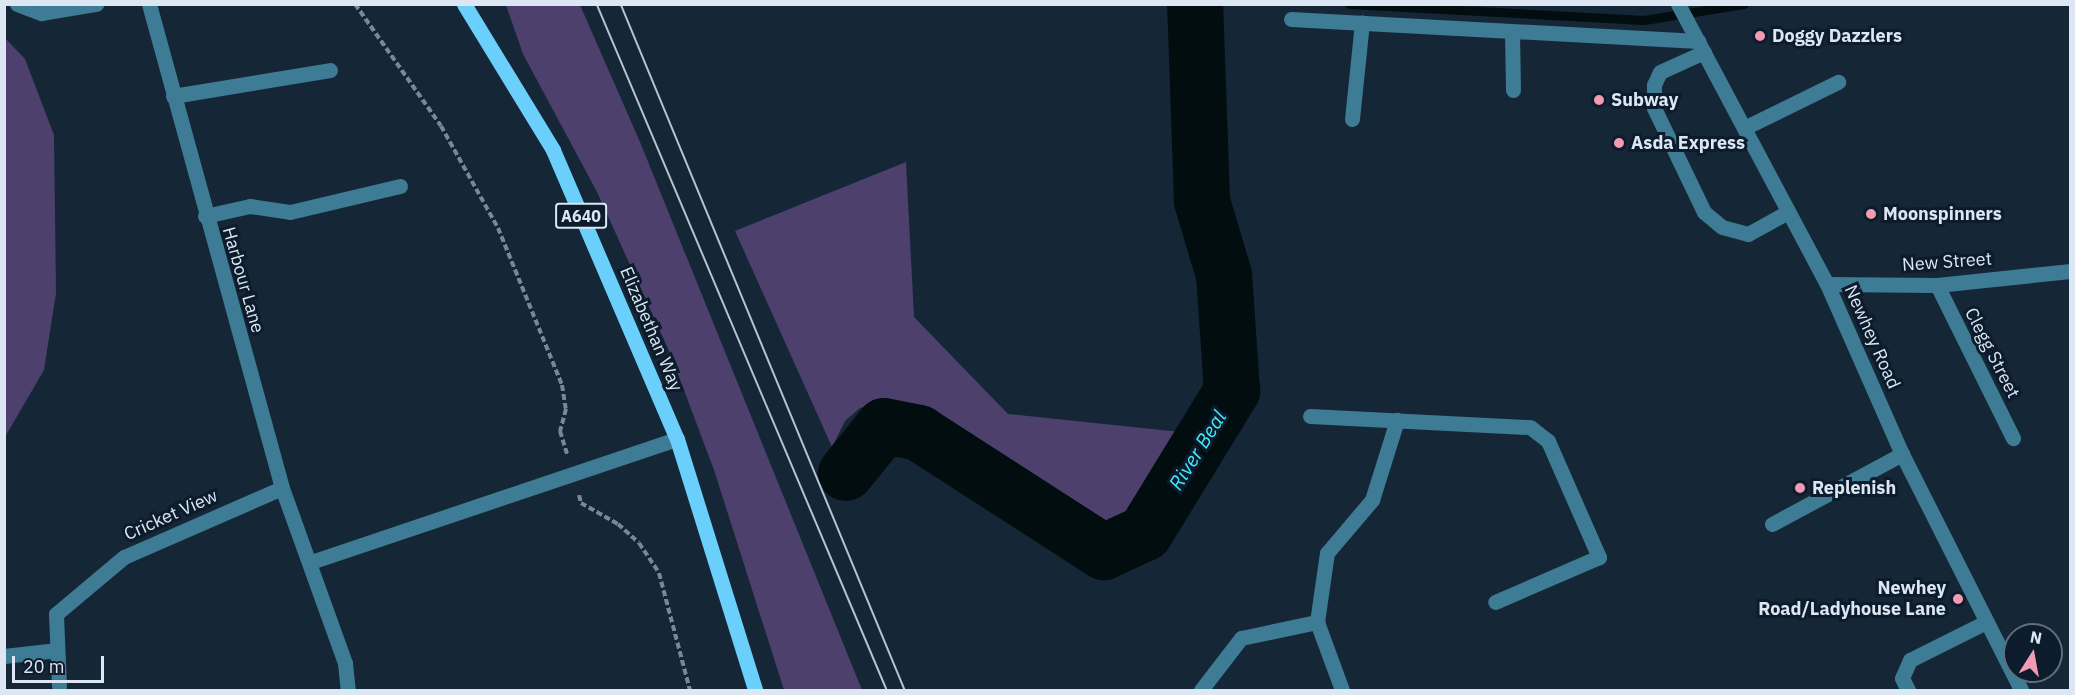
<!DOCTYPE html>
<style>
body{margin:0}
#map{position:relative;width:2075px;height:695px;overflow:hidden;background:#152637;font-family:"IBM Plex Sans",sans-serif}
div>[style]{position:absolute}
.green>*{inset:0;background:#4d406d}
.stream>*{height:9px;margin:-4.5px;padding:0 4.5px;transform-origin:4.5px;border-radius:4.5px;background:#020d0f}
.river>*{height:56px;margin:-28px;padding:0 28px;transform-origin:28px;border-radius:28px;background:#020d0f}
.path>*{height:4px;margin-top:-2px;transform-origin:0;background:repeating-linear-gradient(90deg,#798796 0 6px,transparent 0 9px)}
.minor>*{height:15px;margin:-7.5px;padding:0 7.5px;transform-origin:7.5px;border-radius:7.5px;background:#3e7b94}
.major>*{height:15px;margin:-7.5px;padding:0 7.5px;transform-origin:7.5px;border-radius:7.5px;background:#6acffa}
.tram>*{height:1.5px;margin:-0.75px;padding:0 0.75px;transform-origin:0.75px;border-radius:0.75px;background:#b7c3d0}
.dots>*{width:16px;height:16px;translate:-50% -50%;box-sizing:border-box;border:3px solid #0c1c2c;border-radius:50%}
span{translate:-50% -50%;white-space:nowrap;text-align:center;line-height:1.15;-webkit-text-stroke:6px #0c1c2c;paint-order:stroke}
.shield-label span{padding:2px 4px;background:#0c1c2c;border:2px solid;border-radius:4px;-webkit-text-stroke-width:0}
.shield-label{font-size:16px;color:#dce7f3;font-weight:700}
.poi-label{font-size:18px;color:#dce7f3;font-weight:700}
.left{translate:0 -50%;text-align:left}
.right{translate:-100% -50%;text-align:right}
.street-label{font-size:18px;color:#dce7f3}
.water-label{font-size:20px;color:#41ebfc;font-style:italic}
.frame{position:absolute;inset:0;border:6px solid #dce7f3;pointer-events:none}
.north{position:absolute;left:2003px;top:623px;width:60px;height:60px;box-sizing:border-box;background:#0c1c2c;border:2px solid #5f6d7c;border-radius:50%;rotate:11deg;font-size:16px;font-weight:700;line-height:24px;text-align:center;color:#dce7f3}
.north::after{content:'';display:block;margin:auto;width:21px;height:27px;background:#f19ab1;clip-path:polygon(50% 0,100% 100%,50% 72%,0 100%)}
.scale{position:absolute;left:12px;top:656px;width:92px;height:27px;box-sizing:border-box;border:3px solid #dce7f3;border-top:0;padding-left:8px;font-size:18px;line-height:21px;white-space:nowrap;color:#dce7f3;-webkit-text-stroke:4px #0c1c2c;paint-order:stroke}
</style>
<div id="map">
<div class="green">
<div style="clip-path:polygon(506px 5px,580px 5px,640px 142px,862px 690px,784px 690px,714px 470px,670px 353px,597px 192px,523px 54px)"></div>
<div style="clip-path:polygon(5px 38px,25px 59px,54px 135px,56px 293px,44px 370px,5px 437px)"></div>
<div style="clip-path:polygon(906px 162px,914px 317px,1008px 414px,1190px 433px,1142px 522px,1117px 535px,1097px 533px,951px 430px,904px 409px,879px 403px,860px 408px,845px 421px,832px 447px,735px 231px)"></div>
</div>
<div class="stream">
<div style="left:1349px;top:4px;width:295px;rotate:3.1deg"></div>
<div style="left:1644px;top:20px;width:101px;rotate:-9.1deg"></div>
</div>
<div class="river">
<div style="left:846px;top:473px;width:60px;rotate:-51deg"></div>
<div style="left:884px;top:426px;width:36px;rotate:11deg"></div>
<div style="left:919px;top:433px;width:220px;rotate:32.8deg"></div>
<div style="left:1104px;top:552px;width:45px;rotate:-24.9deg"></div>
<div style="left:1145px;top:533px;width:167px;rotate:-58.5deg"></div>
<div style="left:1232px;top:391px;width:116px;rotate:-93.9deg"></div>
<div style="left:1224px;top:275px;width:77px;rotate:-106.6deg"></div>
<div style="left:1202px;top:201px;width:197px;rotate:-92deg"></div>
</div>
<div class="path">
<div style="left:355px;top:4px;width:149px;rotate:54.8deg"></div>
<div style="left:441px;top:126px;width:117px;rotate:60.8deg"></div>
<div style="left:498px;top:228px;width:170px;rotate:67.8deg"></div>
<div style="left:562px;top:385px;width:24px;rotate:81deg"></div>
<div style="left:566px;top:409px;width:23px;rotate:105deg"></div>
<div style="left:560px;top:431px;width:24px;rotate:73deg"></div>
<div style="left:579px;top:495px;width:8px;rotate:76deg"></div>
<div style="left:581px;top:503px;width:43px;rotate:29.6deg"></div>
<div style="left:618px;top:524px;width:28px;rotate:42deg"></div>
<div style="left:639px;top:543px;width:36px;rotate:56deg"></div>
<div style="left:659px;top:573px;width:121px;rotate:75.2deg"></div>
</div>
<div class="minor">
<div style="left:17px;top:4px;width:26px;rotate:21deg"></div>
<div style="left:41px;top:13px;width:56px;rotate:-9.3deg"></div>
<div style="left:149px;top:4px;width:502px;rotate:74.63deg"></div>
<div style="left:282px;top:488px;width:186px;rotate:70.2deg"></div>
<div style="left:345px;top:663px;width:27px;rotate:84deg"></div>
<div style="left:1678px;top:4px;width:317px;rotate:62deg"></div>
<div style="left:1827px;top:284px;width:186px;rotate:66.2deg"></div>
<div style="left:1902px;top:454px;width:264px;rotate:63.2deg"></div>
<div style="left:1291px;top:19px;width:408px;rotate:3.1deg"></div>
<div style="left:1512px;top:32px;width:58px;rotate:89deg"></div>
<div style="left:1704px;top:52px;width:48px;rotate:155.6deg"></div>
<div style="left:1660px;top:72px;width:14px;rotate:115deg"></div>
<div style="left:1654px;top:85px;width:23px;rotate:90deg"></div>
<div style="left:1654px;top:108px;width:115px;rotate:64.3deg"></div>
<div style="left:1704px;top:212px;width:23px;rotate:40deg"></div>
<div style="left:1722px;top:227px;width:27px;rotate:15deg"></div>
<div style="left:1748px;top:234px;width:46px;rotate:-28.8deg"></div>
<div style="left:173px;top:96px;width:159px;rotate:-9.4deg"></div>
<div style="left:1352px;top:119px;width:97px;rotate:-84.1deg"></div>
<div style="left:1744px;top:128px;width:105px;rotate:-26.1deg"></div>
<div style="left:205px;top:216px;width:46px;rotate:-12.5deg"></div>
<div style="left:250px;top:206px;width:40px;rotate:8.5deg"></div>
<div style="left:290px;top:212px;width:113px;rotate:-13.3deg"></div>
<div style="left:1827px;top:284px;width:110px;rotate:0.5deg"></div>
<div style="left:1937px;top:285px;width:134px;rotate:-6deg"></div>
<div style="left:1937px;top:285px;width:171px;rotate:63.6deg"></div>
<div style="left:1310px;top:416px;width:220px;rotate:2.9deg"></div>
<div style="left:1530px;top:427px;width:23px;rotate:38deg"></div>
<div style="left:1548px;top:441px;width:127px;rotate:66.3deg"></div>
<div style="left:1599px;top:557px;width:113px;rotate:156.6deg"></div>
<div style="left:1772px;top:524px;width:148px;rotate:-28.3deg"></div>
<div style="left:311px;top:562px;width:386px;rotate:-18.6deg"></div>
<div style="left:4px;top:656px;width:53px;rotate:-6.5deg"></div>
<div style="left:59px;top:686px;width:72px;rotate:-92.4deg"></div>
<div style="left:56px;top:614px;width:89px;rotate:-40deg"></div>
<div style="left:124px;top:557px;width:172px;rotate:-23.6deg"></div>
<div style="left:1201px;top:690px;width:66px;rotate:-52.4deg"></div>
<div style="left:1241px;top:638px;width:78px;rotate:-11.9deg"></div>
<div style="left:1342px;top:690px;width:72px;rotate:-110.2deg"></div>
<div style="left:1317px;top:622px;width:70px;rotate:-81.8deg"></div>
<div style="left:1327px;top:553px;width:70px;rotate:-49.7deg"></div>
<div style="left:1372px;top:500px;width:84px;rotate:-72.6deg"></div>
<div style="left:1908px;top:690px;width:13px;rotate:-117deg"></div>
<div style="left:1902px;top:678px;width:20px;rotate:-66deg"></div>
<div style="left:1910px;top:660px;width:85px;rotate:-26.6deg"></div>
</div>
<div class="major">
<div style="left:464px;top:4px;width:171px;rotate:58.6deg"></div>
<div style="left:553px;top:150px;width:314px;rotate:66.8deg"></div>
<div style="left:677px;top:439px;width:263px;rotate:72.7deg"></div>
</div>
<div class="tram">
<div style="left:597px;top:4px;width:745px;rotate:67.08deg"></div>
<div style="left:621px;top:4px;width:742px;rotate:67.51deg"></div>
</div>
<div class="dots">
<div style="left:1760px;top:36px;background:#f19ab1"></div>
<div style="left:1599px;top:100px;background:#f19ab1"></div>
<div style="left:1619px;top:143px;background:#f19ab1"></div>
<div style="left:1871px;top:214px;background:#f19ab1"></div>
<div style="left:1800px;top:488px;background:#f19ab1"></div>
<div style="left:1958px;top:599px;background:#f19ab1"></div>
</div>
<div class="shield-label">
<span style="left:581px;top:216px">A640</span>
</div>
<div class="poi-label">
<span class="left" style="left:1772px;top:36px">Doggy Dazzlers</span>
<span class="left" style="left:1611px;top:100px">Subway</span>
<span class="left" style="left:1631px;top:143px">Asda Express</span>
<span class="left" style="left:1883px;top:214px">Moonspinners</span>
<span class="left" style="left:1812px;top:488px">Replenish</span>
<span class="right" style="left:1946px;top:599px">Newhey<br>Road/Ladyhouse Lane</span>
</div>
<div class="street-label">
<span style="left:1947px;top:262px;rotate:-4deg">New Street</span>
<span style="left:243px;top:280px;rotate:74deg">Harbour Lane</span>
<span style="left:651px;top:329px;rotate:67deg">Elizabethan Way</span>
<span style="left:1872px;top:337px;rotate:66deg">Newhey Road</span>
<span style="left:1992px;top:353px;rotate:63deg">Clegg Street</span>
<span style="left:171px;top:515px;rotate:-24deg">Cricket View</span>
</div>
<div class="water-label">
<span style="left:1197px;top:450px;rotate:-58deg">River Beal</span>
</div>
<div class="frame"></div>
<div class="north">N</div>
<div class="scale">20 m</div>
</div>
